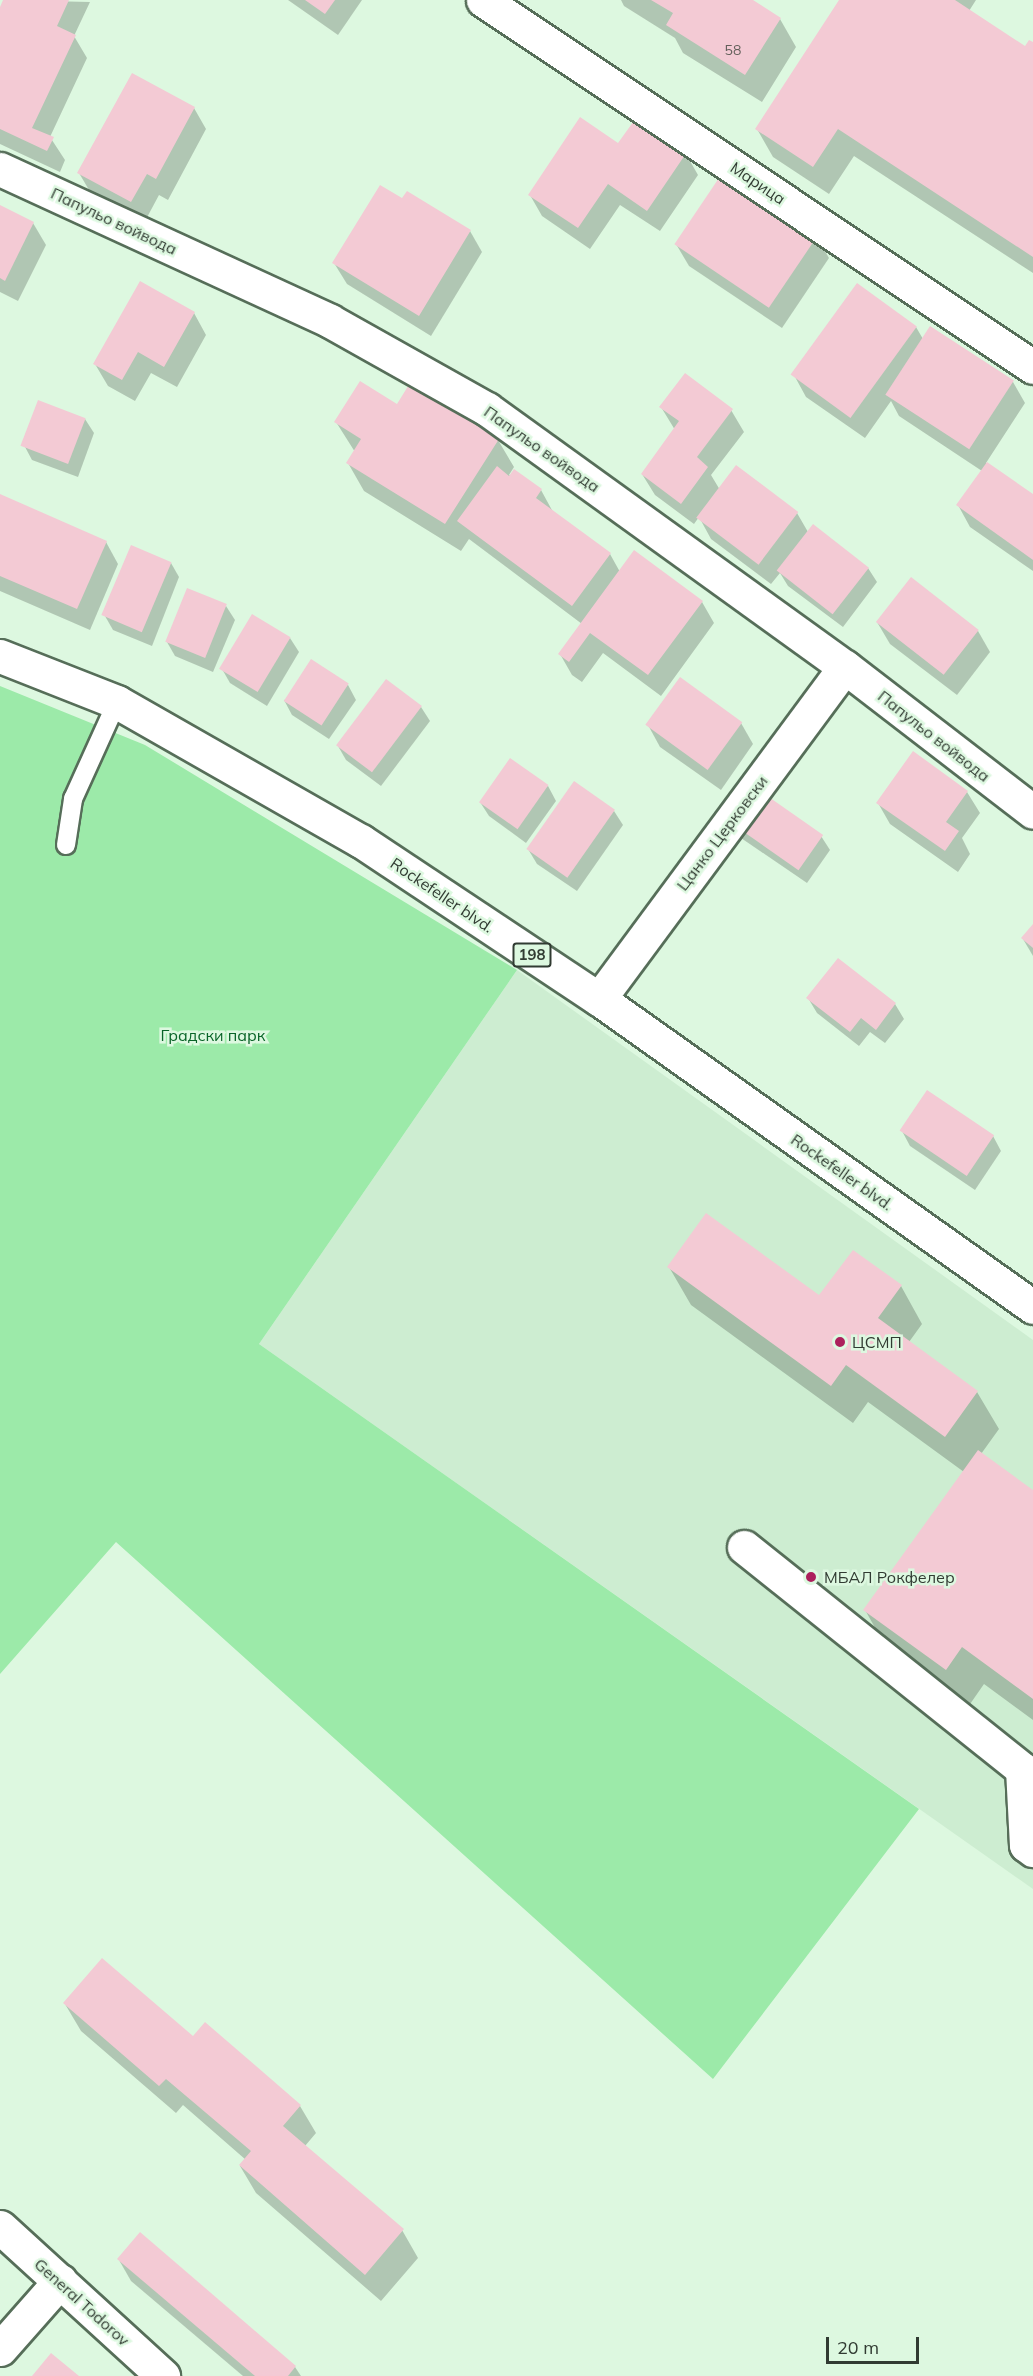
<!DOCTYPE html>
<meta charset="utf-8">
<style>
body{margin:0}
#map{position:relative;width:1033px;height:2376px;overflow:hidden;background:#ddf8e0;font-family:Mulish,sans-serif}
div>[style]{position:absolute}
.built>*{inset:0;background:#cdedd1}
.green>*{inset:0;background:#9ceaa9}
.shadow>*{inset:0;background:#0003}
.building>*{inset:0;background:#f3cad4;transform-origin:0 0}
.roads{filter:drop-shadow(2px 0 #566e59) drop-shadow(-2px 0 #566e59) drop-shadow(0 2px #566e59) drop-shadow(0 -2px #566e59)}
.service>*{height:18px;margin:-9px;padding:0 9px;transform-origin:9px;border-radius:9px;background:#fff}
.minor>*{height:33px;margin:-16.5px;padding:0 16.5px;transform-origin:16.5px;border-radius:16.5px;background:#fff}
.primary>*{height:33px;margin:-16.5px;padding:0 16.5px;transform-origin:16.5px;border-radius:16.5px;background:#fff}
.dots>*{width:16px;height:16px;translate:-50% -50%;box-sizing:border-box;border:3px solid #ddf8e0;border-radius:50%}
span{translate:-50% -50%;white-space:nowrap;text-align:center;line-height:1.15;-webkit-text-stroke:5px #ddf8e0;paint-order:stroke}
.number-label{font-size:14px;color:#625f5a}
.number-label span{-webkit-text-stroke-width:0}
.shield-label span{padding:2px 4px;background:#ddf8e0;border:2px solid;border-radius:4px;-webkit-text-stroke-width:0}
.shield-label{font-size:15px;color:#313b32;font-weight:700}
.street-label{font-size:16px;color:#313b32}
.park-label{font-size:16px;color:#096428}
.poi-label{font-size:16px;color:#313b32}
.left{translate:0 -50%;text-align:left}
.scale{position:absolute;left:826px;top:2337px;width:93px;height:27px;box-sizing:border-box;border:3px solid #313b32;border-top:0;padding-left:8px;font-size:18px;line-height:21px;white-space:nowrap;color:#313b32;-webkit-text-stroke:4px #ddf8e0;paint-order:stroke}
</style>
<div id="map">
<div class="built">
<div style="clip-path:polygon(517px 970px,1033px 1340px,1033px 1889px,259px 1344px)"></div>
</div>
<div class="green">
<div style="clip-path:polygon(0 686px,145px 745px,517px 970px,259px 1344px,919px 1809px,713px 2079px,116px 1542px,0 1674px)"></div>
</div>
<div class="shadow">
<div style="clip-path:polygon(5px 0,90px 2px,74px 36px,87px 58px,50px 137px,65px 160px,60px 172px,0 144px,0 11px)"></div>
<div style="clip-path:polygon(288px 0,362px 0,338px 35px)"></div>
<div style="clip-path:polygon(621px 0,750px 0,780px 19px,796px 47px,762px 102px,683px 53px,675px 38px,624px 6px)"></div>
<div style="clip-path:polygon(841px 0,976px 0,969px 11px,1026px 48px,1033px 44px,1033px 273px,854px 156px,829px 194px,773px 157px,757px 129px)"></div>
<div style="clip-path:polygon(194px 108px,206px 129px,168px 200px,159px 195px,144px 223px,92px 195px,79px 173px)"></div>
<div style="clip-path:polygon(618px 145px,686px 154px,698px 175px,660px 231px,620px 205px,590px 249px,542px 216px,530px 195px)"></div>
<div style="clip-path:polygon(403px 201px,470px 231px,482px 252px,431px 336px,347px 284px,334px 263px)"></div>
<div style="clip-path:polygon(0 207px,33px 223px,46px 245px,18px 301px,0 292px)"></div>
<div style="clip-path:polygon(816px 236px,829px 258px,782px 328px,689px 266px,676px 244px)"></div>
<div style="clip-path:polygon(194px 313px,206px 335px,177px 387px,151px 373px,135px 401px,108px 386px,95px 364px)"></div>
<div style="clip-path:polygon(916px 327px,923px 339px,1013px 382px,1025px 403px,986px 463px,1033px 496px,1033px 571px,970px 527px,958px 505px,982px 471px,899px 416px,891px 401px,865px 438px,806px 397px,794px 375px)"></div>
<div style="clip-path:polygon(397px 406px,498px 440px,514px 467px,509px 475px,541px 490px,553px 512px,610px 554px,620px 572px,702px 602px,714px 623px,661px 696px,603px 653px,582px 682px,572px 675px,560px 654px,582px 624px,469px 539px,461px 551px,364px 491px,348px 463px,355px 452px,336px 422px)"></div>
<div style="clip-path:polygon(661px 407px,731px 410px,744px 432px,711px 475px,720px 490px,797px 513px,808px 532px,868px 568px,877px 582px,843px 627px,788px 586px,780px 573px,771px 584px,711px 539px,699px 517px,694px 524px,655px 495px,642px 474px,675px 430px)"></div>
<div style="clip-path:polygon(85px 419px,94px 433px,78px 477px,32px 460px,24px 445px)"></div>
<div style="clip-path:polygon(0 496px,106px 542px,118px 564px,90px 630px,0 591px)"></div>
<div style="clip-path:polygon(171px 563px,179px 577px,152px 646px,113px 630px,105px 616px)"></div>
<div style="clip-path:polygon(226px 606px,235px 620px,213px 672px,175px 656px,167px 642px)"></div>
<div style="clip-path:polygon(877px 622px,978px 631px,990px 652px,957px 695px,890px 644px)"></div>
<div style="clip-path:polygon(290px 638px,299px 652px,267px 706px,230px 683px,222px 669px)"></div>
<div style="clip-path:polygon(386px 681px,421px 707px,430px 721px,381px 786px,346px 760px,338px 746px)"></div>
<div style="clip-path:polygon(348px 685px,356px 700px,329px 739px,292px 715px,284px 700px)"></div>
<div style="clip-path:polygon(741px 723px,753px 744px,721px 790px,660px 747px,648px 725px)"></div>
<div style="clip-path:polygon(548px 786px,556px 801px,526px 843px,489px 816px,480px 802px)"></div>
<div style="clip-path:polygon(967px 792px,980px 813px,962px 838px,970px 854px,958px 872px,890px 824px,878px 803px)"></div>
<div style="clip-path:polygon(614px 811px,623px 825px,577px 891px,537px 864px,528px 849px)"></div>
<div style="clip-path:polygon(733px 823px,821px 836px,830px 850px,807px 883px,741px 838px)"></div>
<div style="clip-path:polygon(1033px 926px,1033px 956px,1023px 939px)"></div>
<div style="clip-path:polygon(838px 960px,895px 1004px,904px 1019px,885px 1043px,870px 1032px,859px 1046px,817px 1013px,808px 998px)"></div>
<div style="clip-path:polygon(902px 1131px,993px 1136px,1001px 1151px,975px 1190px,910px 1146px)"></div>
<div style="clip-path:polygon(669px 1267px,820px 1298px,901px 1286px,922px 1324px,909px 1342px,977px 1392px,999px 1429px,981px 1454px,1033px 1491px,1033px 1720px,984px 1684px,968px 1707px,886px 1647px,865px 1610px,964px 1472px,868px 1402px,853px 1423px,691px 1305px)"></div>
<div style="clip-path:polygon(65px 2004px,193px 2039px,300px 2106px,316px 2133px,305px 2146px,402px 2230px,418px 2258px,381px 2301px,256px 2193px,240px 2166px,246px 2160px,183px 2105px,176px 2113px,81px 2031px)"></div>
<div style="clip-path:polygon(119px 2260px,295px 2367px,301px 2376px,243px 2376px,131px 2281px)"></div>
</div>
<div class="building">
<div style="clip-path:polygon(3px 0,69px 0,57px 26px,76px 35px,32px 128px,54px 137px,47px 151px,0 129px,0 7px)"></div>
<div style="clip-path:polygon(305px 0,335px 0,325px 14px)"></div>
<div style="clip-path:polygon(651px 0,753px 0,781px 18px,745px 75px,666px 25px,673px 13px)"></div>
<div style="clip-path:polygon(839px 0,955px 0,1025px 46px,1029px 40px,1033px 42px,1033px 257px,838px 129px,813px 167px,755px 129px)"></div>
<div style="clip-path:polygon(132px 73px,195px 107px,156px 179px,147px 174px,131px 202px,77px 173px)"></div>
<div style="clip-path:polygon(580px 117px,618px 143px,636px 118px,687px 152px,647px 211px,608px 184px,578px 228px,528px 195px)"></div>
<div style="left:723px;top:172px;width:114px;height:87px;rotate:34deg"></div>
<div style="clip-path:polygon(380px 185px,402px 198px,407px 191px,471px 230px,419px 316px,332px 263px)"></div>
<div style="clip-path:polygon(0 205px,34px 222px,5px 281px,0 278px)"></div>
<div style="clip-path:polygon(140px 281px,195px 312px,164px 367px,138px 352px,122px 380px,93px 364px)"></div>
<div style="left:857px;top:283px;width:74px;height:113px;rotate:36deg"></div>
<div style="left:930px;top:326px;width:100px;height:82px;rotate:33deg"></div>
<div style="clip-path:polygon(685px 373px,733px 409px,697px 457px,708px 467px,681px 504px,641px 474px,679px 421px,659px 407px)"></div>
<div style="clip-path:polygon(360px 381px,397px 404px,410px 383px,499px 439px,445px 524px,346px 463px,361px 439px,334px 422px)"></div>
<div style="left:38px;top:400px;width:51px;height:49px;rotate:21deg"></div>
<div style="clip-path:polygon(987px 462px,1033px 494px,1033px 560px,956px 505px)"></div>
<div style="left:736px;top:465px;width:78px;height:66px;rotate:37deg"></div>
<div style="clip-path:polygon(497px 466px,509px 476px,514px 469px,542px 489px,536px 498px,611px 553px,572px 606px,457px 521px)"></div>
<div style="clip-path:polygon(0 494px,107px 541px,77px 609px,0 576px)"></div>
<div style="left:813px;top:524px;width:71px;height:59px;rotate:38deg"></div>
<div style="left:131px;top:545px;width:44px;height:76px;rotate:23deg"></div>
<div style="clip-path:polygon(634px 550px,703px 601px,648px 675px,590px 633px,569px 662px,558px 654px)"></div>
<div style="left:911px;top:577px;width:86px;height:57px;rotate:38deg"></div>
<div style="left:187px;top:588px;width:43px;height:58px;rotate:22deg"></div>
<div style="left:252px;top:614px;width:45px;height:64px;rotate:31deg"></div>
<div style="left:311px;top:659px;width:45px;height:50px;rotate:33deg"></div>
<div style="left:680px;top:677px;width:77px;height:59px;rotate:36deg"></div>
<div style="left:386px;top:679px;width:45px;height:83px;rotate:37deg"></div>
<div style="clip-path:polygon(913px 751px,968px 791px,946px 822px,959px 831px,945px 851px,876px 803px)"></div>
<div style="left:510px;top:758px;width:47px;height:54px;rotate:35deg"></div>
<div style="left:574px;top:781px;width:50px;height:83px;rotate:35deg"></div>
<div style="left:756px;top:788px;width:82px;height:43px;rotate:35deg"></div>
<div style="clip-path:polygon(1033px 924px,1033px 948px,1021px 938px)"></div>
<div style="clip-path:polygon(838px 958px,896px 1003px,876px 1030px,861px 1018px,850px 1032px,806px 998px)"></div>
<div style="left:927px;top:1090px;width:81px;height:49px;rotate:34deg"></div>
<div style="clip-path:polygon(706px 1213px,819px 1295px,853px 1250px,902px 1285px,878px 1318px,978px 1391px,945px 1437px,846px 1365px,831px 1386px,667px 1267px)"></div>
<div style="clip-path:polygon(978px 1450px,1033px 1490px,1033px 1699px,962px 1647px,946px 1670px,863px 1610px)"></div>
<div style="clip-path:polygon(102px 1958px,193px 2036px,205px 2022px,301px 2105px,283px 2126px,404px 2229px,365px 2275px,239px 2165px,251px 2151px,166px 2079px,159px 2086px,63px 2003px)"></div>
<div style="clip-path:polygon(140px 2232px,296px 2366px,288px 2376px,255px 2376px,117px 2259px)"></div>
<div style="clip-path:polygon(51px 2353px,79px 2376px,32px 2376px)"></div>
</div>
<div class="roads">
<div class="service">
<div style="left:66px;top:845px;width:47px;rotate:-81.3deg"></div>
<div style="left:73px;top:799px;width:107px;rotate:-65.6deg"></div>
</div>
<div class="minor">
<div style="left:483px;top:0;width:661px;rotate:33.71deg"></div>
<div style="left:0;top:169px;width:363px;rotate:24.7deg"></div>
<div style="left:330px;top:321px;width:180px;rotate:29.3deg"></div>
<div style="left:487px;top:409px;width:441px;rotate:35.8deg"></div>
<div style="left:845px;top:667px;width:237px;rotate:37.6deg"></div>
<div style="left:599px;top:999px;width:413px;rotate:-53.5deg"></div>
<div style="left:744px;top:1547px;width:356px;rotate:38.6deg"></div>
<div style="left:1022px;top:1769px;width:76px;rotate:87deg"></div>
<div style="left:1026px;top:1845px;width:9px;rotate:36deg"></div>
<div style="left:0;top:2227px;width:221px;rotate:42.4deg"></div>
<div style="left:0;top:2349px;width:91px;rotate:-48.6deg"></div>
</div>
<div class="primary">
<div style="left:0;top:656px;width:126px;rotate:21.5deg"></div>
<div style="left:117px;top:702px;width:281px;rotate:29.7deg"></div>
<div style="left:361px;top:841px;width:286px;rotate:33.6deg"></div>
<div style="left:599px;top:999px;width:532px;rotate:35.36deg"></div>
</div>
</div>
<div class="dots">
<div style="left:840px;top:1342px;background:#ac1f5c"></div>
<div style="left:811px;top:1577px;background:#ac1f5c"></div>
</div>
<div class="number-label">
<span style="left:733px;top:50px">58</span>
</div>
<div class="shield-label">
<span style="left:532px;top:955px">198</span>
</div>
<div class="street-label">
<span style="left:758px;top:183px;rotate:34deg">Марица</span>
<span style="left:114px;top:221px;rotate:25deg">Папульо войвода</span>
<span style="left:542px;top:449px;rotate:35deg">Папульо войвода</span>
<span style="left:934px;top:736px;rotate:38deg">Папульо войвода</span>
<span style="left:722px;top:833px;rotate:-53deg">Цанко Церковски</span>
<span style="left:442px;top:895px;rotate:34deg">Rockefeller blvd.</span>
<span style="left:842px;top:1172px;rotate:35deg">Rockefeller blvd.</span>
<span style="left:82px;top:2302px;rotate:42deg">General Todorov</span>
</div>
<div class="park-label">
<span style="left:213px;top:1035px">Градски парк</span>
</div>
<div class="poi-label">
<span class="left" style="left:852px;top:1342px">ЦСМП</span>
<span class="left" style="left:824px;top:1577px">МБАЛ Рокфелер</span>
</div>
<div class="scale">20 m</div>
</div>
